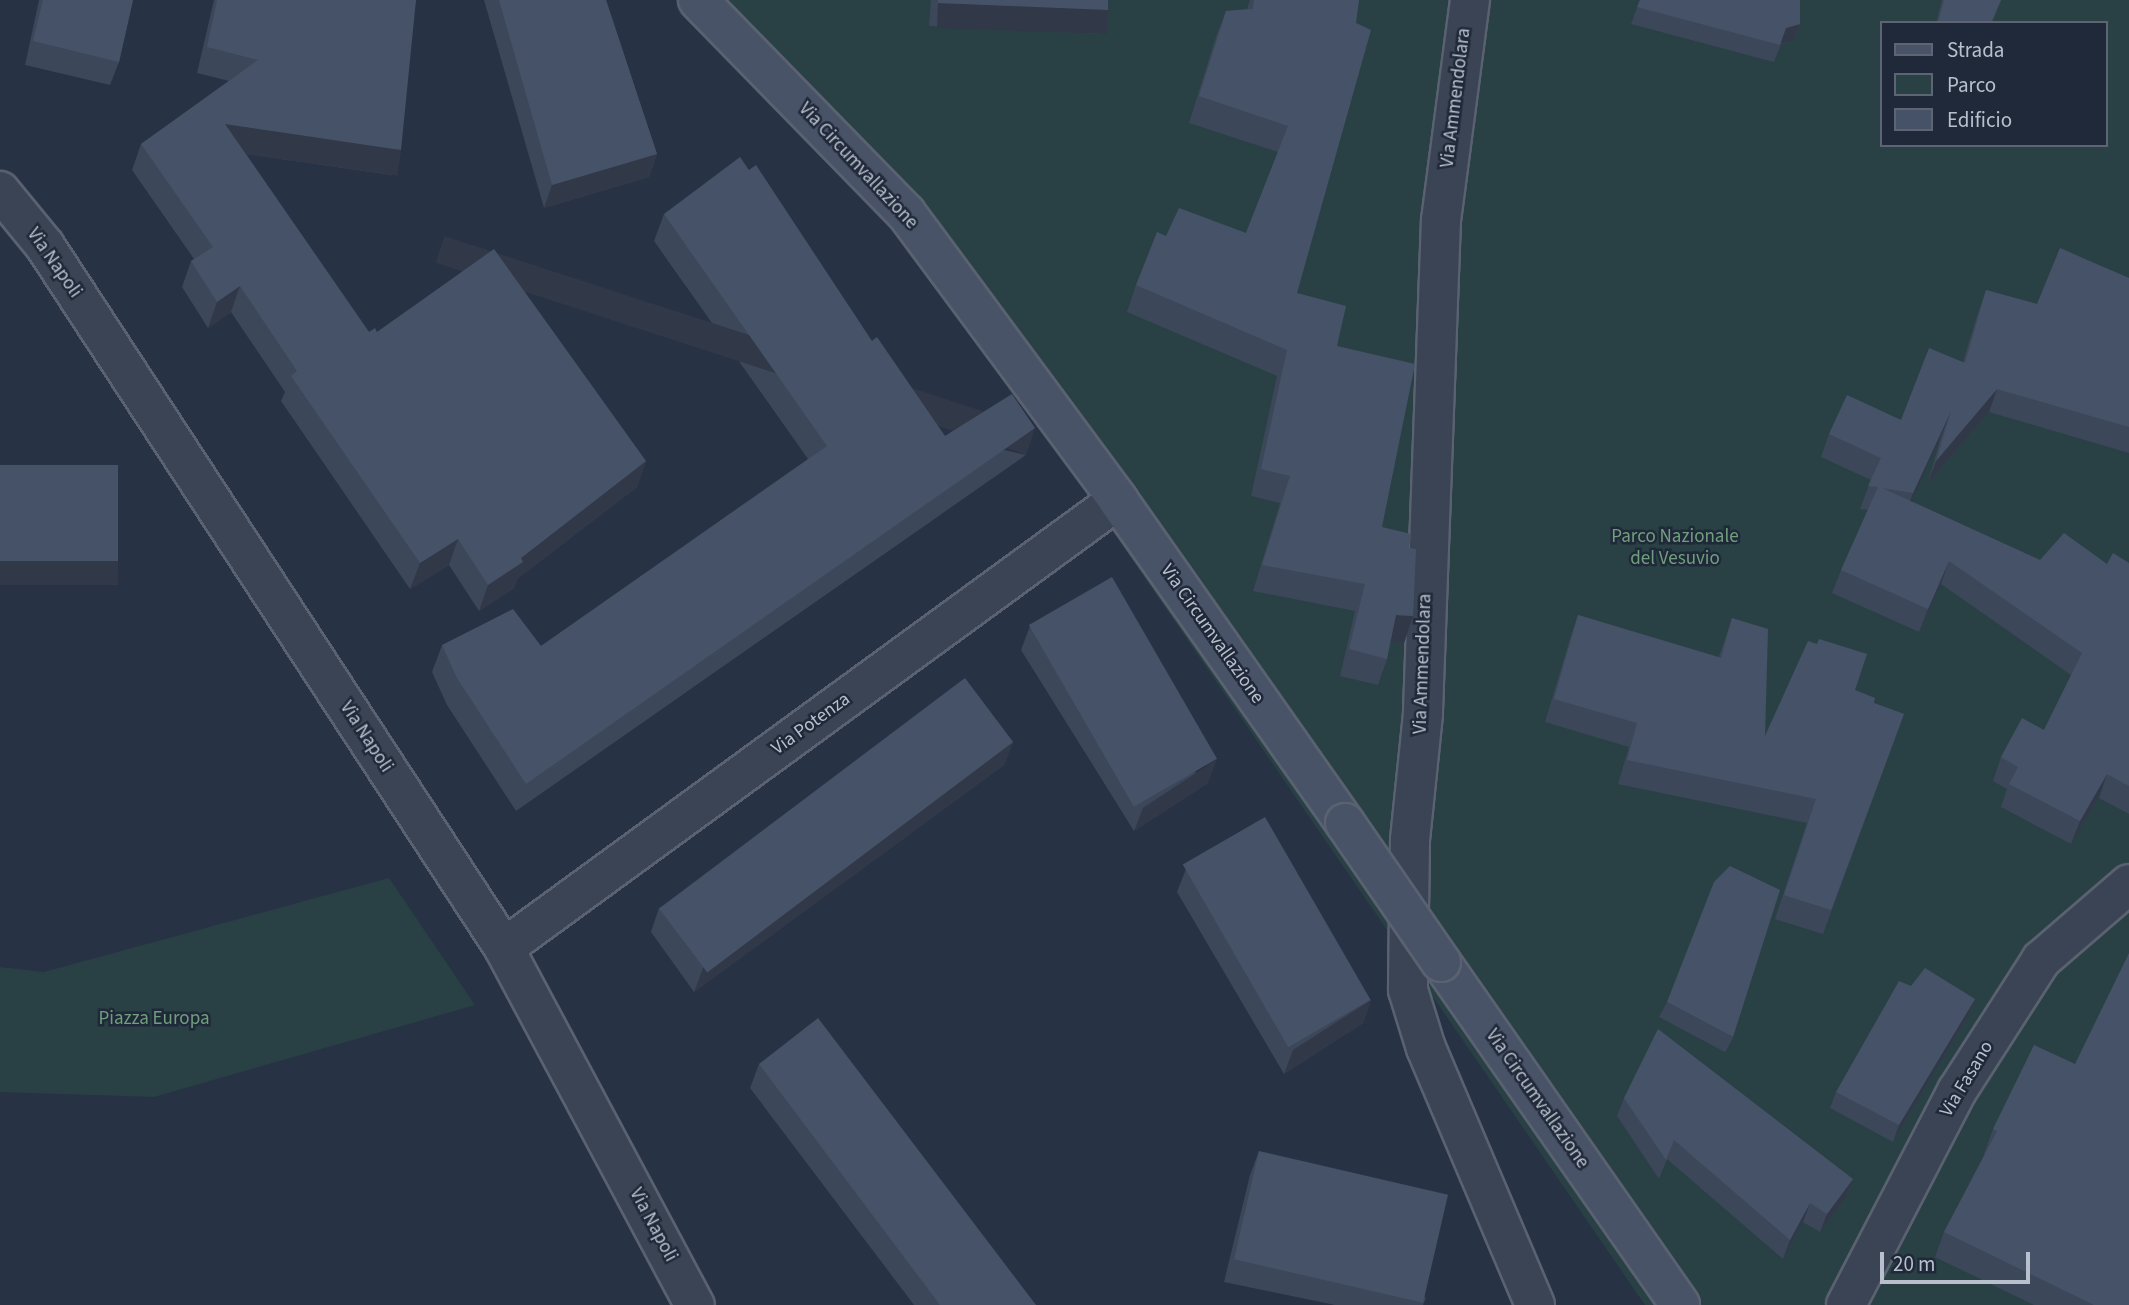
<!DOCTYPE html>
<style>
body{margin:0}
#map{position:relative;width:2129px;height:1305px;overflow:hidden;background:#273245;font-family:"Source Sans 3",sans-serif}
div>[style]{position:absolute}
.green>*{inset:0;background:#294145}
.roads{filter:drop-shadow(2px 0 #5a6271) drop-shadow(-2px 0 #5a6271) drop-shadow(0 2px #5a6271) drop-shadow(0 -2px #5a6271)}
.street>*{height:38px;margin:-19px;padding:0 19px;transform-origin:19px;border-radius:19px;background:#3b4454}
.secondary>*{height:38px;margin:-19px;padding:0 19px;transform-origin:19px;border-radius:19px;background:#495367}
.bridges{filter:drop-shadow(2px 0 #5a6271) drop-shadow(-2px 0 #5a6271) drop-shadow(0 2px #5a6271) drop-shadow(0 -2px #5a6271)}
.secondary-bridge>*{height:38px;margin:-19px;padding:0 19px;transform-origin:19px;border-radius:19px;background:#495367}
.wall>*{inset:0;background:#3c4759;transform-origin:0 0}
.shaded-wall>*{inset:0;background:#313948;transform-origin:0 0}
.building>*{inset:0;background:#465267;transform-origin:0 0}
span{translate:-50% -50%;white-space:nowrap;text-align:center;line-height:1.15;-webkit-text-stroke:5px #202939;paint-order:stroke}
.street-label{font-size:19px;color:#b9c0cd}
.park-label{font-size:19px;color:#6f9f7c}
.legend{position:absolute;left:1880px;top:21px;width:228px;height:126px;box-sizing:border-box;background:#202939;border:2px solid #5d6574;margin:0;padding:9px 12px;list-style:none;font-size:21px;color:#b9c0cd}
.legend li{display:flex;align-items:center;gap:14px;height:35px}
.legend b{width:35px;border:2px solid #5d6574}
.scale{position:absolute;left:1880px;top:1252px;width:150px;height:32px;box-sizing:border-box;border:4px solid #b9c0cd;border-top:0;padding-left:9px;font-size:21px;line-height:24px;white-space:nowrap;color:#b9c0cd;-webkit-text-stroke:5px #202939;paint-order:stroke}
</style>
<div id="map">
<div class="green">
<div style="clip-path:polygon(evenodd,678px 0,2129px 0,2129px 1305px,1645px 1305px,1072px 472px,857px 178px,678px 0,1882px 23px,2106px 23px,2106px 145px,1882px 145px,1882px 23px)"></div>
<div style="clip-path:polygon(389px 878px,475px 1005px,154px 1097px,0 1092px,0 967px,44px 972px)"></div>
</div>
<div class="roads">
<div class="street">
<div style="left:1470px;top:0;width:222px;rotate:97.5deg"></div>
<div style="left:1441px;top:220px;width:494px;rotate:92.1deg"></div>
<div style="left:1423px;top:714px;width:127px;rotate:95.9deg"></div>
<div style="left:1410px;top:840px;width:150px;rotate:90.8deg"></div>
<div style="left:1408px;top:990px;width:61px;rotate:72.8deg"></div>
<div style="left:1426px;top:1048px;width:279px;rotate:67deg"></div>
<div style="left:0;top:191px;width:71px;rotate:50.7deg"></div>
<div style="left:45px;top:246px;width:839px;rotate:56.82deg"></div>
<div style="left:504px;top:948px;width:405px;rotate:61.9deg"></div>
<div style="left:504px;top:948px;width:760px;rotate:-36.12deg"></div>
<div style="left:1846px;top:1305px;width:241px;rotate:-62.6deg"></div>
<div style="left:1957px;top:1091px;width:156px;rotate:-57.3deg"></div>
<div style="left:2041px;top:960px;width:116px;rotate:-40.8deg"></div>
</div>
<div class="secondary">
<div style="left:698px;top:0;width:298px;rotate:45.7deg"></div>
<div style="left:906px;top:213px;width:357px;rotate:53.5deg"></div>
<div style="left:1118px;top:500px;width:395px;rotate:54.9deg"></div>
<div style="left:1441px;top:962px;width:418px;rotate:55.1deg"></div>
</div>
</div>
<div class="bridges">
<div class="secondary-bridge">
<div style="left:1345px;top:823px;width:169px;rotate:55.4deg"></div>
</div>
</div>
<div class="wall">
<div style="clip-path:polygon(39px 0,133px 0,119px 62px,110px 85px,25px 65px)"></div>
<div style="clip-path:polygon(214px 0,416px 0,392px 175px,246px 154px,369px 332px,377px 332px,646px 461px,637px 487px,517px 579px,514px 588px,479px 611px,449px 565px,410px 589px,281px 401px,285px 392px,231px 312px,208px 328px,182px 287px,191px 261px,194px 259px,132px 170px,141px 144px,229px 81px,197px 73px)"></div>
<div style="clip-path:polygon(484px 0,606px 0,657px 154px,649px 177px,544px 208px)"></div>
<div style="clip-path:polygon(931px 0,1108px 0,1108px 10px,1100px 34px,929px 26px)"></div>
<div style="clip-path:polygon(1250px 0,1359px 0,1297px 293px,1337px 346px,1382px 527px,1409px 548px,1413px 616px,1404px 643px,1390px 642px,1387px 659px,1378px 685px,1340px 676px,1355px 611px,1253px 591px,1280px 503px,1251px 496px,1277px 376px,1127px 312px,1136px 285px,1166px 236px,1246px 233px,1278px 152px,1189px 123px,1216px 37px,1226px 11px,1247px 9px)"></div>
<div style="clip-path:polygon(1640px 0,1800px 24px,1794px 40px,1781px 44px,1774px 62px,1631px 24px)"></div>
<div style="clip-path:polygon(1942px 0,2001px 0,1992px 23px,1936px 23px)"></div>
<div style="clip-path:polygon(664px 214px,872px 341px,945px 436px,1026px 455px,516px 811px,447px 705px,432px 672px,442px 645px,541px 646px,808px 459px,654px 241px)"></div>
<div style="clip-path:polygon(2129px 278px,2129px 453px,1989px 412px,1927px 485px,1942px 434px,1911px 501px,2040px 560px,2107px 564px,2129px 563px,2129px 814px,2099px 798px,2071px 844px,2001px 807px,2007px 789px,1993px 781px,2001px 757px,2044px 730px,2071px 675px,1941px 584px,1919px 632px,1832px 593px,1841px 570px,1868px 510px,1860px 509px,1871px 480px,1821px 457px,1829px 434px,1901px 420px,1963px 362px,1978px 313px,1986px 290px,2037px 304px)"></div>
<div style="clip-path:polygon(1578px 615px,1719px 657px,1732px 618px,1765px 736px,1855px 690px,1874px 703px,1904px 714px,1823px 934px,1775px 919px,1807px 823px,1618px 784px,1629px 747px,1545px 722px,1570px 639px)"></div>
<div style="clip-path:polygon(1030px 626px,1208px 783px,1134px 831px,1021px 650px)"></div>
<div style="clip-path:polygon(1013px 742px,1004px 765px,694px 992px,651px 932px,659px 908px)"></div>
<div style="clip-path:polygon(1186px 869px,1371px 1000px,1363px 1023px,1284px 1074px,1177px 892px)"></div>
<div style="clip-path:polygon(1911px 986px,1975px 999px,1969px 1015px,1893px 1142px,1830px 1108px,1836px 1092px)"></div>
<div style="left:1667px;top:1002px;width:75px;height:17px;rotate:28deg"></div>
<div style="clip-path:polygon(759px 1064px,1036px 1305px,914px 1305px,750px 1088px)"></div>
<div style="clip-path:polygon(2075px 1064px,2129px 1305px,2034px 1305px,1935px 1257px,1944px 1232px,1985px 1154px,1984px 1154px,1993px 1129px)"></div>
<div style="clip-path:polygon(1624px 1098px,1853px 1179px,1846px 1197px,1820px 1232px,1803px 1222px,1783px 1259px,1667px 1159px,1659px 1179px,1617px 1116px)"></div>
<div style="clip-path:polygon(1259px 1151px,1426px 1298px,1423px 1305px,1335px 1305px,1224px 1282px,1250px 1175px)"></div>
</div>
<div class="shaded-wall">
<div style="left:938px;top:3px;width:170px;height:25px;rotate:2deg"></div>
<div style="clip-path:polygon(1800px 24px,1794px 40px,1780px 44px,1786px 28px)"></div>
<div style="left:225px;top:124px;width:178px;height:27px;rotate:8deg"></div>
<div style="clip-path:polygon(657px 154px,649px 177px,544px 208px,552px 185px)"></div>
<div style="clip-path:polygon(240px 286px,231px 312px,208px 328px,217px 302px)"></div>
<div style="clip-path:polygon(1997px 389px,1989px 412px,1927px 485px,1936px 461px)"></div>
<div style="clip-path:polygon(1951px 411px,1942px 434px,1905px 516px,1913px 493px)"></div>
<div style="left:1035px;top:428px;width:28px;height:621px;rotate:108deg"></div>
<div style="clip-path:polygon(646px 461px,637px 487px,517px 579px,514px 588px,479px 611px,488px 585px,521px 558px)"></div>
<div style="clip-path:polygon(458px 539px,449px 565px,410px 589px,420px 563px)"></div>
<div style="left:0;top:561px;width:118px;height:24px"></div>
<div style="clip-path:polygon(1949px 561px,1941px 584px,1919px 632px,1928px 609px)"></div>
<div style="clip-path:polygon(1396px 615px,1413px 616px,1404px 643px,1386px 642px)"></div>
<div style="clip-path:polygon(1013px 742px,1004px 765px,694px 992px,703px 968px)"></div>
<div style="clip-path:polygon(1217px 759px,1208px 783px,1134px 831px,1143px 808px)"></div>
<div style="clip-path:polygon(2107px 774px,2099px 798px,2071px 844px,2080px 821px)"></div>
<div style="clip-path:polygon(1975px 999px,1969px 1015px,1893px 1142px,1899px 1125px)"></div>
<div style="clip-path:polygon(1371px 1000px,1363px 1023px,1284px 1074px,1293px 1050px)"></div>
<div style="clip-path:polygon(1853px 1179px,1846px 1197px,1820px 1232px,1827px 1214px)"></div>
<div style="clip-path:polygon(1810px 1203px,1803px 1222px,1783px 1259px,1790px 1240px)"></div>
</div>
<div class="building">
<div style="clip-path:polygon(43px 0,133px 0,119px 62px,33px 41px)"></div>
<div style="clip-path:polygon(217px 0,416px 0,401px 150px,225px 124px,369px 332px,375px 328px,377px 332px,494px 249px,646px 461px,521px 558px,523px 562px,488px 585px,458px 539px,420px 563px,291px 376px,297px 371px,240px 286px,217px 302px,191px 261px,213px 247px,141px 144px,258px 60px,207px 47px)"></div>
<div style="clip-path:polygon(499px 0,606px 0,657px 154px,552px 185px)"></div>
<div style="clip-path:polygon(938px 0,1108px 0,1108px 10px,938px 3px)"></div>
<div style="clip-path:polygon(1254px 0,1359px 0,1356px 23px,1371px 30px,1297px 293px,1346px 306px,1337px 346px,1415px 364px,1382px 527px,1411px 534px,1409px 548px,1416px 549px,1413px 616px,1396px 615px,1387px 659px,1349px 649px,1365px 584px,1262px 565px,1290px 476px,1261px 469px,1287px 350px,1136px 285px,1157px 232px,1166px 236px,1179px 208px,1246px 233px,1288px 126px,1199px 96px,1226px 11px,1253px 9px)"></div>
<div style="clip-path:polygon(1640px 0,1800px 0,1800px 24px,1786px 28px,1780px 45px,1637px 7px)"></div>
<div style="clip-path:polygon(1944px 0,2001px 0,1991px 23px,1941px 23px,1938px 22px)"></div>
<div style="clip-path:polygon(740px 157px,749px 170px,756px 165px,872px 341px,877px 337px,945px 436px,1012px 394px,1035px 428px,526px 784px,457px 678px,442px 645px,513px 609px,541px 646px,827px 446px,664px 214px)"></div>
<div style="clip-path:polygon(2060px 248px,2129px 278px,2129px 427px,1997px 389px,1936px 461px,1951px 411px,1913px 493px,1882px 488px,2040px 560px,2064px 533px,2107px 564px,2113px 553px,2129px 563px,2129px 786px,2107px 774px,2080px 821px,2009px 784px,2018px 767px,2001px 757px,2022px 718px,2044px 730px,2082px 653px,1949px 561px,1928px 609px,1841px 570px,1878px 487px,1868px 486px,1881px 458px,1829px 434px,1847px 395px,1901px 420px,1929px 348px,1965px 363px,1986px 290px,2037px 304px)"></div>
<div style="left:0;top:465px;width:118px;height:96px"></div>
<div style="left:1112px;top:577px;width:210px;height:96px;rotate:60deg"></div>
<div style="clip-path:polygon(1578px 615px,1721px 658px,1732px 618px,1768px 629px,1765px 736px,1808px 641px,1817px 644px,1819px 639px,1867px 654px,1855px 690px,1875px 698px,1874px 703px,1904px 714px,1831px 910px,1784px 895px,1816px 799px,1627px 760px,1637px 723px,1554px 699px)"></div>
<div style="left:965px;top:678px;width:80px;height:383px;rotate:53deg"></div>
<div style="left:1265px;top:817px;width:211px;height:95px;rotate:60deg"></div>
<div style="clip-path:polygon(1730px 866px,1780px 890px,1733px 1037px,1667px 1002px,1714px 882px)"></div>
<div style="clip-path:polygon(2129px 953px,2129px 1305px,2094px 1305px,1944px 1232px,1997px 1131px,1993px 1129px,2034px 1045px,2075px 1064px)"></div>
<div style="clip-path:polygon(1925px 968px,1975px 999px,1899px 1125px,1836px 1092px,1899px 981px,1911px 986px)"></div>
<div style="clip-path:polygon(818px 1018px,1036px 1305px,940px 1305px,759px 1064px)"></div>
<div style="clip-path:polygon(1658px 1029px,1853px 1179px,1827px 1214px,1810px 1203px,1790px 1240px,1674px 1140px,1666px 1160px,1624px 1098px)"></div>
<div style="left:1259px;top:1151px;width:194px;height:111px;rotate:13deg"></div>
</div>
<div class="street-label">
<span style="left:1456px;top:98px;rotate:-83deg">Via Ammendolara</span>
<span style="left:858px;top:166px;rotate:47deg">Via Circumvallazione</span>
<span style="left:54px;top:263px;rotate:55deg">Via Napoli</span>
<span style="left:1212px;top:634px;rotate:55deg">Via Circumvallazione</span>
<span style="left:1423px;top:664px;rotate:-88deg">Via Ammendolara</span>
<span style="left:811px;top:724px;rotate:-36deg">Via Potenza</span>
<span style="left:366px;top:737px;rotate:57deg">Via Napoli</span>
<span style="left:1967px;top:1079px;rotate:-59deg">Via Fasano</span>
<span style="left:1537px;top:1099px;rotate:55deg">Via Circumvallazione</span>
<span style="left:653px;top:1225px;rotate:62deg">Via Napoli</span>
</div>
<div class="park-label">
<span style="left:1675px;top:548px">Parco Nazionale<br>del Vesuvio</span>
<span style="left:154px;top:1019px">Piazza Europa</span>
</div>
<ul class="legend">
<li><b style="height:9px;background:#495367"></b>Strada</li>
<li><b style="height:19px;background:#294145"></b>Parco</li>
<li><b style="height:19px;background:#465267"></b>Edificio</li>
</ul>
<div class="scale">20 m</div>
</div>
